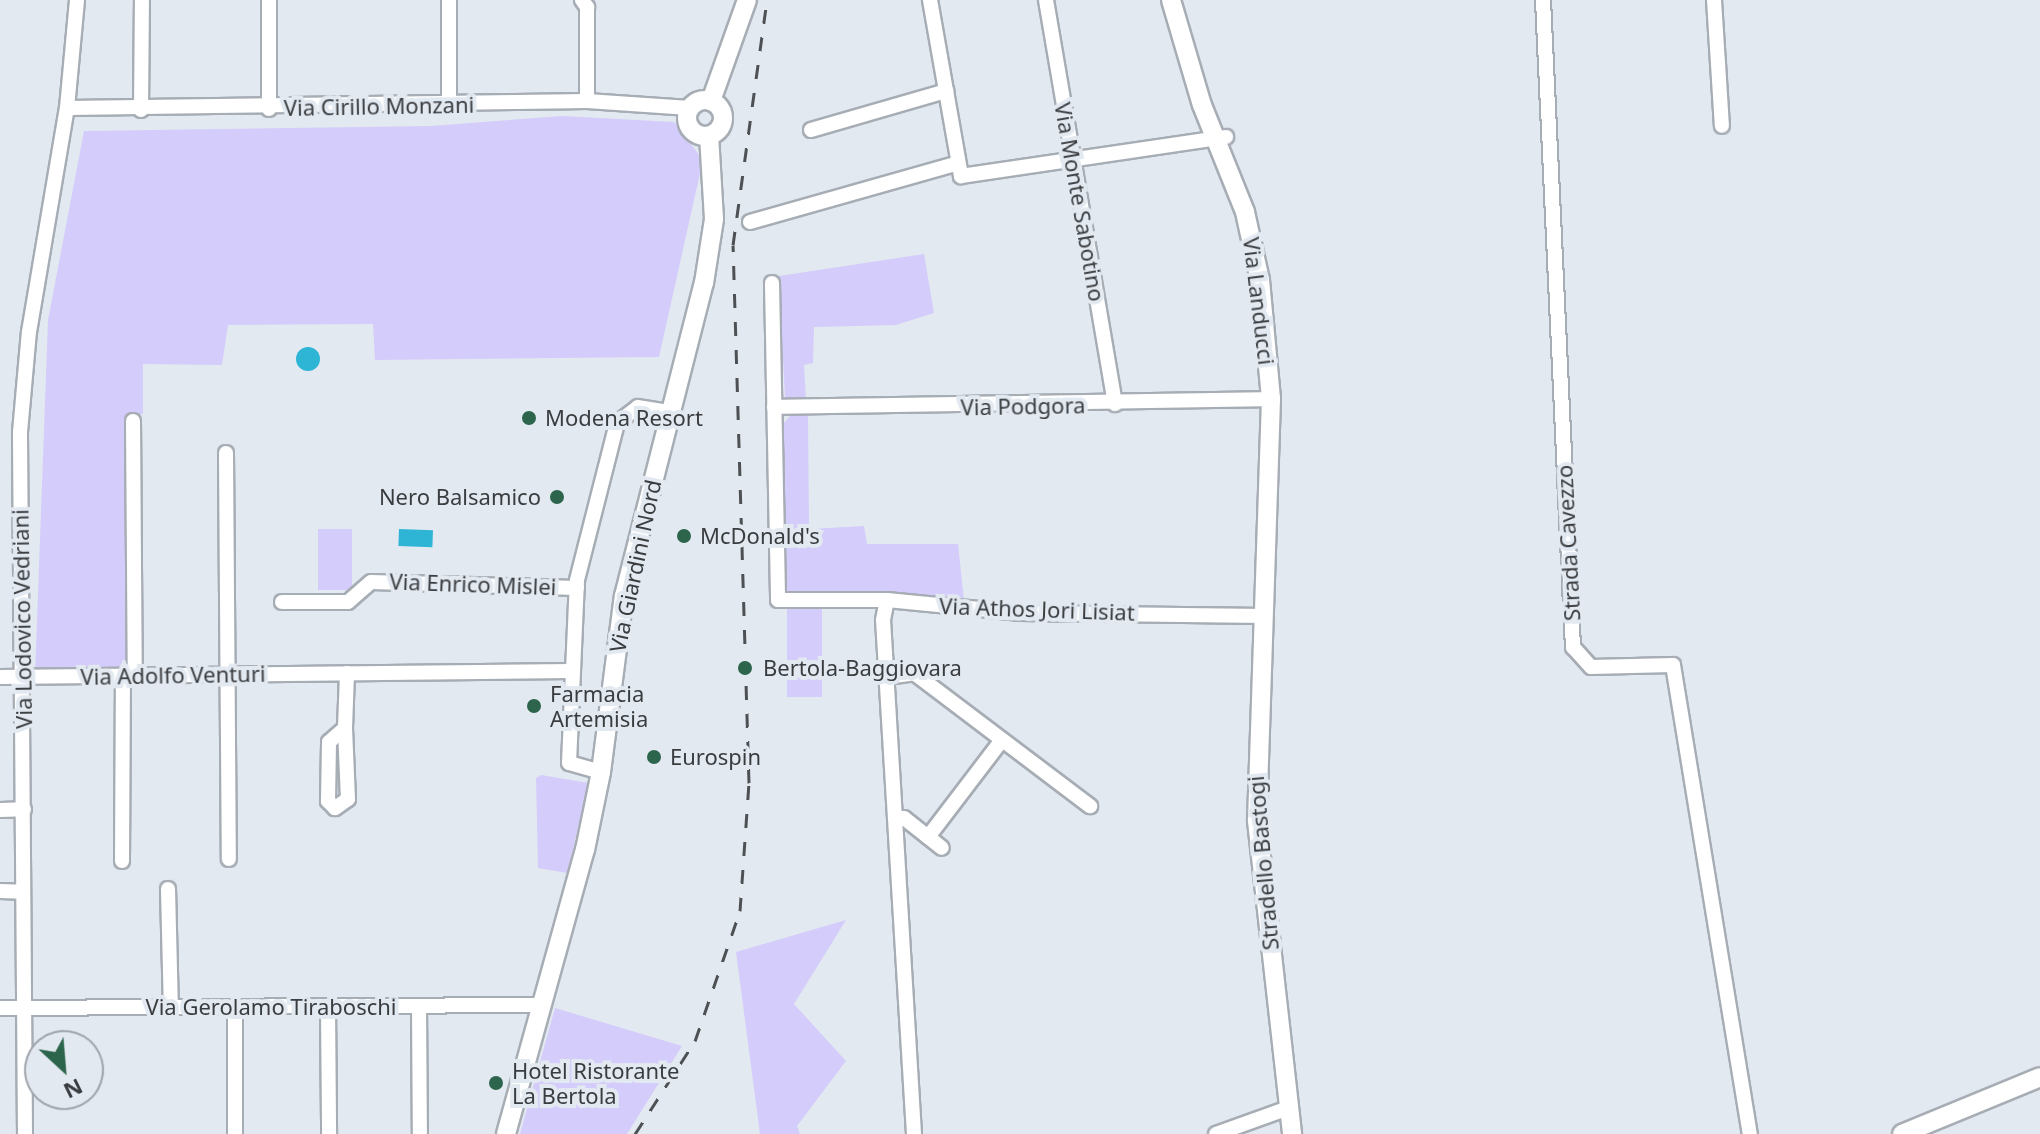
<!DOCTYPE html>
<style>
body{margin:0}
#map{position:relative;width:2040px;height:1134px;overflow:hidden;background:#e3e9f1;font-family:"Noto Sans",sans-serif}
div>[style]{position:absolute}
.green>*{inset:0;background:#d4ccfa;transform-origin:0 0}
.water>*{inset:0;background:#2eb5d6;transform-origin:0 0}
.round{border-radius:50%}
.roads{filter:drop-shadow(2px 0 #a7adb4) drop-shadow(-2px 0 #a7adb4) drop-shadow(0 2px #a7adb4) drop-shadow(0 -2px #a7adb4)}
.street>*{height:14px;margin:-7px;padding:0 7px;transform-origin:7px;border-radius:7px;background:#fff}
.secondary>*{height:18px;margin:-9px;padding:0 9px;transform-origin:9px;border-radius:9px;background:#fff}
.secondary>.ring{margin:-9px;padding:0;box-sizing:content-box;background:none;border:18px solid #fff;border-radius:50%}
.rail>*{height:3px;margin-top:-1.5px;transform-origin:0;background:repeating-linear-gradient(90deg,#4e5154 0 14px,transparent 0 28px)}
.dots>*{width:22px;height:22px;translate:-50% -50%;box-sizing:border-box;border:4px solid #e3e9f1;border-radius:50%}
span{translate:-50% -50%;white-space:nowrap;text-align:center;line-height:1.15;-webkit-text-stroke:8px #e3e9f1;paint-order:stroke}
.street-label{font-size:22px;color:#3a3d40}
.poi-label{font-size:22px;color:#3a3d40}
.left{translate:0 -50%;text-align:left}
.right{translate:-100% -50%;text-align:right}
.north{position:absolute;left:24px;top:1030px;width:80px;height:80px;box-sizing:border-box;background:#e3e9f1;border:2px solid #9fa4aa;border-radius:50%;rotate:154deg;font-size:22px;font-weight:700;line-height:32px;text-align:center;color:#3a3d40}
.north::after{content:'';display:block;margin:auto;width:28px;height:36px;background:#2d644c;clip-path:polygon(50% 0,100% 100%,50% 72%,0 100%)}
</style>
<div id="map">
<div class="green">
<div style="clip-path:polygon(562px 116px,674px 122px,703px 160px,659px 357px,375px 360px,373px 324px,228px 325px,222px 365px,143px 364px,143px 414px,132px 414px,134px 676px,35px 676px,48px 320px,84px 131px,431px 126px)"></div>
<div style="clip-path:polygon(924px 254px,934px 313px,896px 325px,814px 327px,813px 363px,804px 365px,806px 401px,785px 398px,779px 276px)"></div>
<div style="clip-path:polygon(808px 413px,809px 529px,864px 526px,867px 544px,958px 544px,964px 600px,789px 593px,784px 587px,782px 425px,791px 415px)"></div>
<div style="left:318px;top:529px;width:34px;height:61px"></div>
<div style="left:787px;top:607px;width:35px;height:90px"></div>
<div style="clip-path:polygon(541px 775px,589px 783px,567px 873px,538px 868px,536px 778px)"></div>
<div style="clip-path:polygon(846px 920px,794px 1004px,846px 1061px,797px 1126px,800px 1134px,760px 1134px,736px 952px)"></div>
<div style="clip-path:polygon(555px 1008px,682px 1046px,627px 1134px,520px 1134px)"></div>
</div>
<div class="water">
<div class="round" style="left:296px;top:347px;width:24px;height:24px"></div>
<div style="left:399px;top:529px;width:34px;height:17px;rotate:2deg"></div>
</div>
<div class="roads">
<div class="street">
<div style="left:269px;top:0;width:109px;rotate:90deg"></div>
<div style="left:449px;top:0;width:104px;rotate:90deg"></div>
<div style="left:582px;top:0;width:9px;rotate:54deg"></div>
<div style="left:587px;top:7px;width:94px;rotate:90deg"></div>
<div style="left:930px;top:0;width:179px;rotate:80deg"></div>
<div style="left:961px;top:176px;width:268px;rotate:-8.4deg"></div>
<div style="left:1046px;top:0;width:410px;rotate:80.3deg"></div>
<div style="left:1543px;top:0;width:648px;rotate:87.35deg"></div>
<div style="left:1573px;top:647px;width:27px;rotate:48deg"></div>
<div style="left:1591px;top:667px;width:82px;rotate:-1.4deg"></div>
<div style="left:1673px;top:665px;width:475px;rotate:80.7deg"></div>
<div style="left:1714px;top:0;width:126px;rotate:86.4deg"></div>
<div style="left:67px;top:108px;width:520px;rotate:-0.77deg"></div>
<div style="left:587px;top:101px;width:103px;rotate:3.9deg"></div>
<div style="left:141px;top:110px;width:110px;rotate:-89.5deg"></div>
<div style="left:811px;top:130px;width:141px;rotate:-16.1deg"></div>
<div style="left:750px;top:222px;width:216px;rotate:-15.8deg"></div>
<div style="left:772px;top:283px;width:317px;rotate:88.9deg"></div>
<div style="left:778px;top:600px;width:109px"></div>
<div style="left:774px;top:407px;width:497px;rotate:-0.9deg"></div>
<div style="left:133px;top:421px;width:255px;rotate:89.6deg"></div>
<div style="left:226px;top:453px;width:406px;rotate:89.6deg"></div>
<div style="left:282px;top:602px;width:66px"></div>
<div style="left:348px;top:602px;width:30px;rotate:-41deg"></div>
<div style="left:371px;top:582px;width:206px;rotate:1.7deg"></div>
<div style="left:0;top:677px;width:571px;rotate:-0.6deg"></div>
<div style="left:887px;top:677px;width:27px;rotate:-8deg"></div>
<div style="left:914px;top:673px;width:221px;rotate:37.1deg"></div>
<div style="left:345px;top:728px;width:71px;rotate:87.6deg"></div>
<div style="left:348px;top:799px;width:16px;rotate:145deg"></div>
<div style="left:335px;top:808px;width:10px;rotate:-135deg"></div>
<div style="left:328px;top:801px;width:59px;rotate:-89deg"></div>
<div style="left:329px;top:742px;width:21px;rotate:-41deg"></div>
<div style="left:345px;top:728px;width:55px;rotate:-87.9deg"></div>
<div style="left:601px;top:772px;width:33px;rotate:-164deg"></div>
<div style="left:569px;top:763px;width:183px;rotate:-87.5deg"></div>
<div style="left:577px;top:580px;width:162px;rotate:-75.7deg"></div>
<div style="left:617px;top:423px;width:26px;rotate:-37deg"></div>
<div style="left:638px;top:407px;width:32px;rotate:9deg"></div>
<div style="left:0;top:810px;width:24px;rotate:-2deg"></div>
<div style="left:895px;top:819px;width:9px;rotate:-6deg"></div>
<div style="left:904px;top:818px;width:48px;rotate:38.3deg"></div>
<div style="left:928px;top:837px;width:122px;rotate:-52.7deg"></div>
<div style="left:122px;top:861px;width:184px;rotate:-89.7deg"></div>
<div style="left:168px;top:889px;width:120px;rotate:88.6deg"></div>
<div style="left:0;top:891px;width:23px;rotate:2deg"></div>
<div style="left:419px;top:1006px;width:128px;rotate:89.6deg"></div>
<div style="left:328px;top:1007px;width:127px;rotate:89.5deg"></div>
<div style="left:0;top:1008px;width:542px;rotate:-0.32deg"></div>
<div style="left:235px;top:1008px;width:126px;rotate:90deg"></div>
<div style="left:25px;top:1134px;width:702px;rotate:-90.41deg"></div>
<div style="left:20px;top:432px;width:100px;rotate:-84.9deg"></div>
<div style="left:29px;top:332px;width:227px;rotate:-80.4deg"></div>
<div style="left:67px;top:108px;width:108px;rotate:-84.7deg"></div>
<div style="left:914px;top:1134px;width:515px;rotate:-93.45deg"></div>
<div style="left:883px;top:620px;width:20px;rotate:-79deg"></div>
<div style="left:887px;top:600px;width:134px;rotate:5.6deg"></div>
<div style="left:1020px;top:613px;width:245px;rotate:0.7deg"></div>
<div style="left:1216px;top:1134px;width:74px;rotate:-19.7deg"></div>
</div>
<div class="secondary">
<div style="left:1171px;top:0;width:109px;rotate:73.6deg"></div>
<div style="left:1202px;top:105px;width:115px;rotate:68.1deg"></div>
<div style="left:1245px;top:212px;width:70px;rotate:77.6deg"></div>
<div style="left:1260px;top:280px;width:120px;rotate:84.7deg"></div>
<div style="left:1271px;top:399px;width:422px;rotate:91.9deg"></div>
<div style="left:1257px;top:821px;width:315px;rotate:83.6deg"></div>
<div class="ring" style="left:687px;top:100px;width:18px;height:18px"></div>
<div style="left:711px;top:101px;width:107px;rotate:-70.4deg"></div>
<div style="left:506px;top:1134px;width:295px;rotate:-74.5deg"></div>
<div style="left:585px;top:850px;width:80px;rotate:-78.4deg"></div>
<div style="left:601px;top:772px;width:177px;rotate:-82.6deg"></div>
<div style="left:624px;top:596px;width:323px;rotate:-75.7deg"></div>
<div style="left:704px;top:283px;width:65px;rotate:-81.1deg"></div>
<div style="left:714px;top:219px;width:83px;rotate:-93.4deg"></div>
<div style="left:1902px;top:1134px;width:149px;rotate:-22.4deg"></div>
</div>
</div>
<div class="rail">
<div style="left:635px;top:1134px;width:111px;rotate:-57.2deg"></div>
<div style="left:695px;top:1041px;width:138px;rotate:-70.9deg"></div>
<div style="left:740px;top:911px;width:128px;rotate:-86deg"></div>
<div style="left:749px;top:783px;width:538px;rotate:-91.7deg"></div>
<div style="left:733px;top:245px;width:247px;rotate:-82.1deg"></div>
</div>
<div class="dots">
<div style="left:529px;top:418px;background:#2d644c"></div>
<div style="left:557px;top:497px;background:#2d644c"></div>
<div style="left:684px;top:536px;background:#2d644c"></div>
<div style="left:745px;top:668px;background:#2d644c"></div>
<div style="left:534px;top:706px;background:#2d644c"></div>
<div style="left:654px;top:757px;background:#2d644c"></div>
<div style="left:496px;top:1083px;background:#2d644c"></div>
</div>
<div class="street-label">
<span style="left:379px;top:106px;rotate:-1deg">Via Cirillo Monzani</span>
<span style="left:1080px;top:202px;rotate:80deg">Via Monte Sabotino</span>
<span style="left:1259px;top:301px;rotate:83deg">Via Landucci</span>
<span style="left:1023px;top:406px;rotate:-1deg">Via Podgora</span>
<span style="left:1568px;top:543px;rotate:-93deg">Strada Cavezzo</span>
<span style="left:635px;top:566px;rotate:-78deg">Via Giardini Nord</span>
<span style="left:473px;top:584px;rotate:2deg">Via Enrico Mislei</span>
<span style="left:1037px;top:609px;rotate:2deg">Via Athos Jori Lisiat</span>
<span style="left:22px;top:619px;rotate:-91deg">Via Lodovico Vedriani</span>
<span style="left:173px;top:675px;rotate:-1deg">Via Adolfo Venturi</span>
<span style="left:1263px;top:863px;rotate:-95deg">Stradello Bastogi</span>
<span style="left:271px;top:1007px">Via Gerolamo Tiraboschi</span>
</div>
<div class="poi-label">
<span class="left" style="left:545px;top:418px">Modena Resort</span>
<span class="right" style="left:541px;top:497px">Nero Balsamico</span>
<span class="left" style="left:700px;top:536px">McDonald's</span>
<span class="left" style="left:763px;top:668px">Bertola-Baggiovara</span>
<span class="left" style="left:550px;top:706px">Farmacia<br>Artemisia</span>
<span class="left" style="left:670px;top:757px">Eurospin</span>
<span class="left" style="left:512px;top:1083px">Hotel Ristorante<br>La Bertola</span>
</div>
<div class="north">N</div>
</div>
